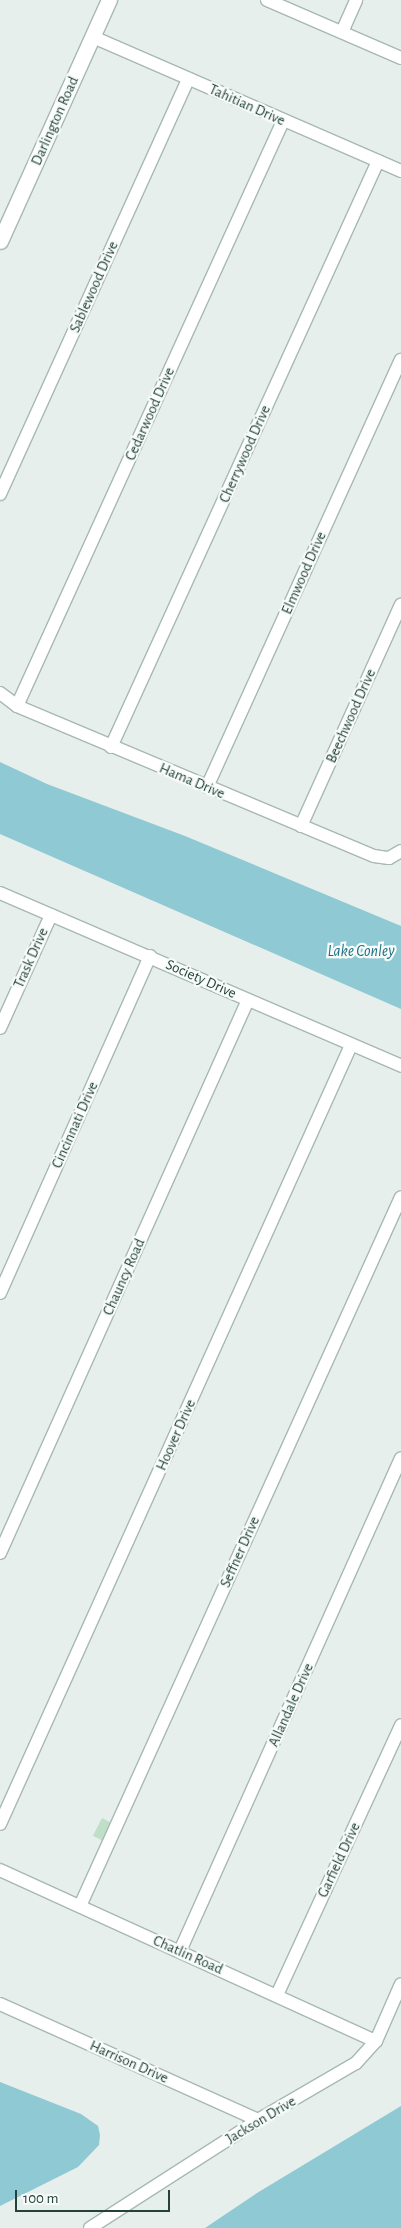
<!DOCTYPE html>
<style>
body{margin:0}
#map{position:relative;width:401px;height:2228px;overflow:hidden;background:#e6efeb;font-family:"Alegreya Sans",sans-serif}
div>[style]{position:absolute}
.green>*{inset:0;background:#bfe0c8;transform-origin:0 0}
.water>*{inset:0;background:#8ec9d4}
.roads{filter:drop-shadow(1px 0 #a8b8b2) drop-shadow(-1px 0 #a8b8b2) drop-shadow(0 1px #a8b8b2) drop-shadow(0 -1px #a8b8b2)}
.minor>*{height:12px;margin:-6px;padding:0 6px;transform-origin:6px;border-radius:6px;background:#fff}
.tertiary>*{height:15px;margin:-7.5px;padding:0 7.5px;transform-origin:7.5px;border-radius:7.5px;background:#fff}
span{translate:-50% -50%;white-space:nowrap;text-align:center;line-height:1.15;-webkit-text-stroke:4.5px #f7fbf9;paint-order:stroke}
.street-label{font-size:15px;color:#24423a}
.water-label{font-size:16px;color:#1c6f80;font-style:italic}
.scale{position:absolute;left:15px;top:2190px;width:155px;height:22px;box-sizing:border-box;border:2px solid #24423a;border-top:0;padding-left:6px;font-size:15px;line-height:18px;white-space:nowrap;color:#24423a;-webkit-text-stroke:4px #f7fbf9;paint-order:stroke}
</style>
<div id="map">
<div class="green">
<div style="left:102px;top:1818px;width:11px;height:20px;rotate:27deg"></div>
</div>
<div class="water">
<div style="clip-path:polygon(0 762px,47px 784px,185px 836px,401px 926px,401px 1009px,0 834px)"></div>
<div style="clip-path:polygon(0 2082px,81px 2114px,98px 2126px,100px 2135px,99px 2145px,78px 2167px,0 2206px)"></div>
<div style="clip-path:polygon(401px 2106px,401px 2228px,205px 2228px,257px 2193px)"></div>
</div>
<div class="roads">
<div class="minor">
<div style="left:267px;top:0;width:146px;rotate:23.4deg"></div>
<div style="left:342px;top:32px;width:35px;rotate:-66deg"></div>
<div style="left:93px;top:37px;width:336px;rotate:23.5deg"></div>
<div style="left:0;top:494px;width:456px;rotate:-65.6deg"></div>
<div style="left:0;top:693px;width:21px;rotate:37deg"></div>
<div style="left:17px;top:706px;width:387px;rotate:22.8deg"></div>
<div style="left:374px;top:856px;width:15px;rotate:8deg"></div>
<div style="left:389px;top:858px;width:14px;rotate:-30deg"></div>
<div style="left:17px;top:706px;width:643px;rotate:-65.55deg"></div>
<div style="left:111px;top:747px;width:644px;rotate:-65.5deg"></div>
<div style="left:207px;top:787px;width:469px;rotate:-65.6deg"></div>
<div style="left:301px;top:826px;width:243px;rotate:-65.7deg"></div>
<div style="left:0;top:893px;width:437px;rotate:23.3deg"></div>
<div style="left:0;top:1028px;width:124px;rotate:-65.7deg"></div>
<div style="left:0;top:1293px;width:369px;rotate:-66deg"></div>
<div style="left:0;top:1553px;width:606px;rotate:-65.85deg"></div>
<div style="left:0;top:1824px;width:854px;rotate:-65.74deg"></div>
<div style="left:0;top:1870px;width:413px;rotate:24.5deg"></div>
<div style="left:80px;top:1906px;width:778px;rotate:-65.64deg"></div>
<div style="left:180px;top:1951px;width:540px;rotate:-65.85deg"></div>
<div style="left:277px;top:1995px;width:297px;rotate:-65.3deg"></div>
<div style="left:0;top:2004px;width:283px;rotate:24.2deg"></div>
<div style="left:90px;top:2228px;width:200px;rotate:-32.7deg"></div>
<div style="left:258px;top:2120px;width:113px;rotate:-30.2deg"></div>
<div style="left:356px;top:2063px;width:30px;rotate:-48deg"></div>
<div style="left:376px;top:2041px;width:62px;rotate:-66.3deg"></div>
</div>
<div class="tertiary">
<div style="left:0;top:241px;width:265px;rotate:-65.7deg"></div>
</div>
</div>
<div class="street-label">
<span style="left:247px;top:105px;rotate:24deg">Tahitian Drive</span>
<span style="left:55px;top:121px;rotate:-66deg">Darlington Road</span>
<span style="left:94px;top:287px;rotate:-66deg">Sablewood Drive</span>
<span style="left:150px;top:414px;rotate:-66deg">Cedarwood Drive</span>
<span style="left:245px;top:454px;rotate:-66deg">Cherrywood Drive</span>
<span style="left:304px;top:573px;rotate:-66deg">Elmwood Drive</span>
<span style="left:351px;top:716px;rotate:-66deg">Beechwood Drive</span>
<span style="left:192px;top:781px;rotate:23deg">Hama Drive</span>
<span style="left:31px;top:958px;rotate:-66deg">Trask Drive</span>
<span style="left:201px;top:979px;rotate:24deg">Society Drive</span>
<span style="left:75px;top:1125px;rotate:-66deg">Cincinnati Drive</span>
<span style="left:124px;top:1277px;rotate:-66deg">Chauncy Road</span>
<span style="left:176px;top:1435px;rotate:-66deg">Hoover Drive</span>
<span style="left:240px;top:1552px;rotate:-66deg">Seffner Drive</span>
<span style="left:291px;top:1705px;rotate:-66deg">Allandale Drive</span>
<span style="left:339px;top:1860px;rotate:-65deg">Garfield Drive</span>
<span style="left:188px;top:1955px;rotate:24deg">Chatlin Road</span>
<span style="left:129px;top:2062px;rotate:24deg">Harrison Drive</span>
<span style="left:261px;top:2120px;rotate:-31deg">Jackson Drive</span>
</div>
<div class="water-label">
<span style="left:361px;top:951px">Lake Conley</span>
</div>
<div class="scale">100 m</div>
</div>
